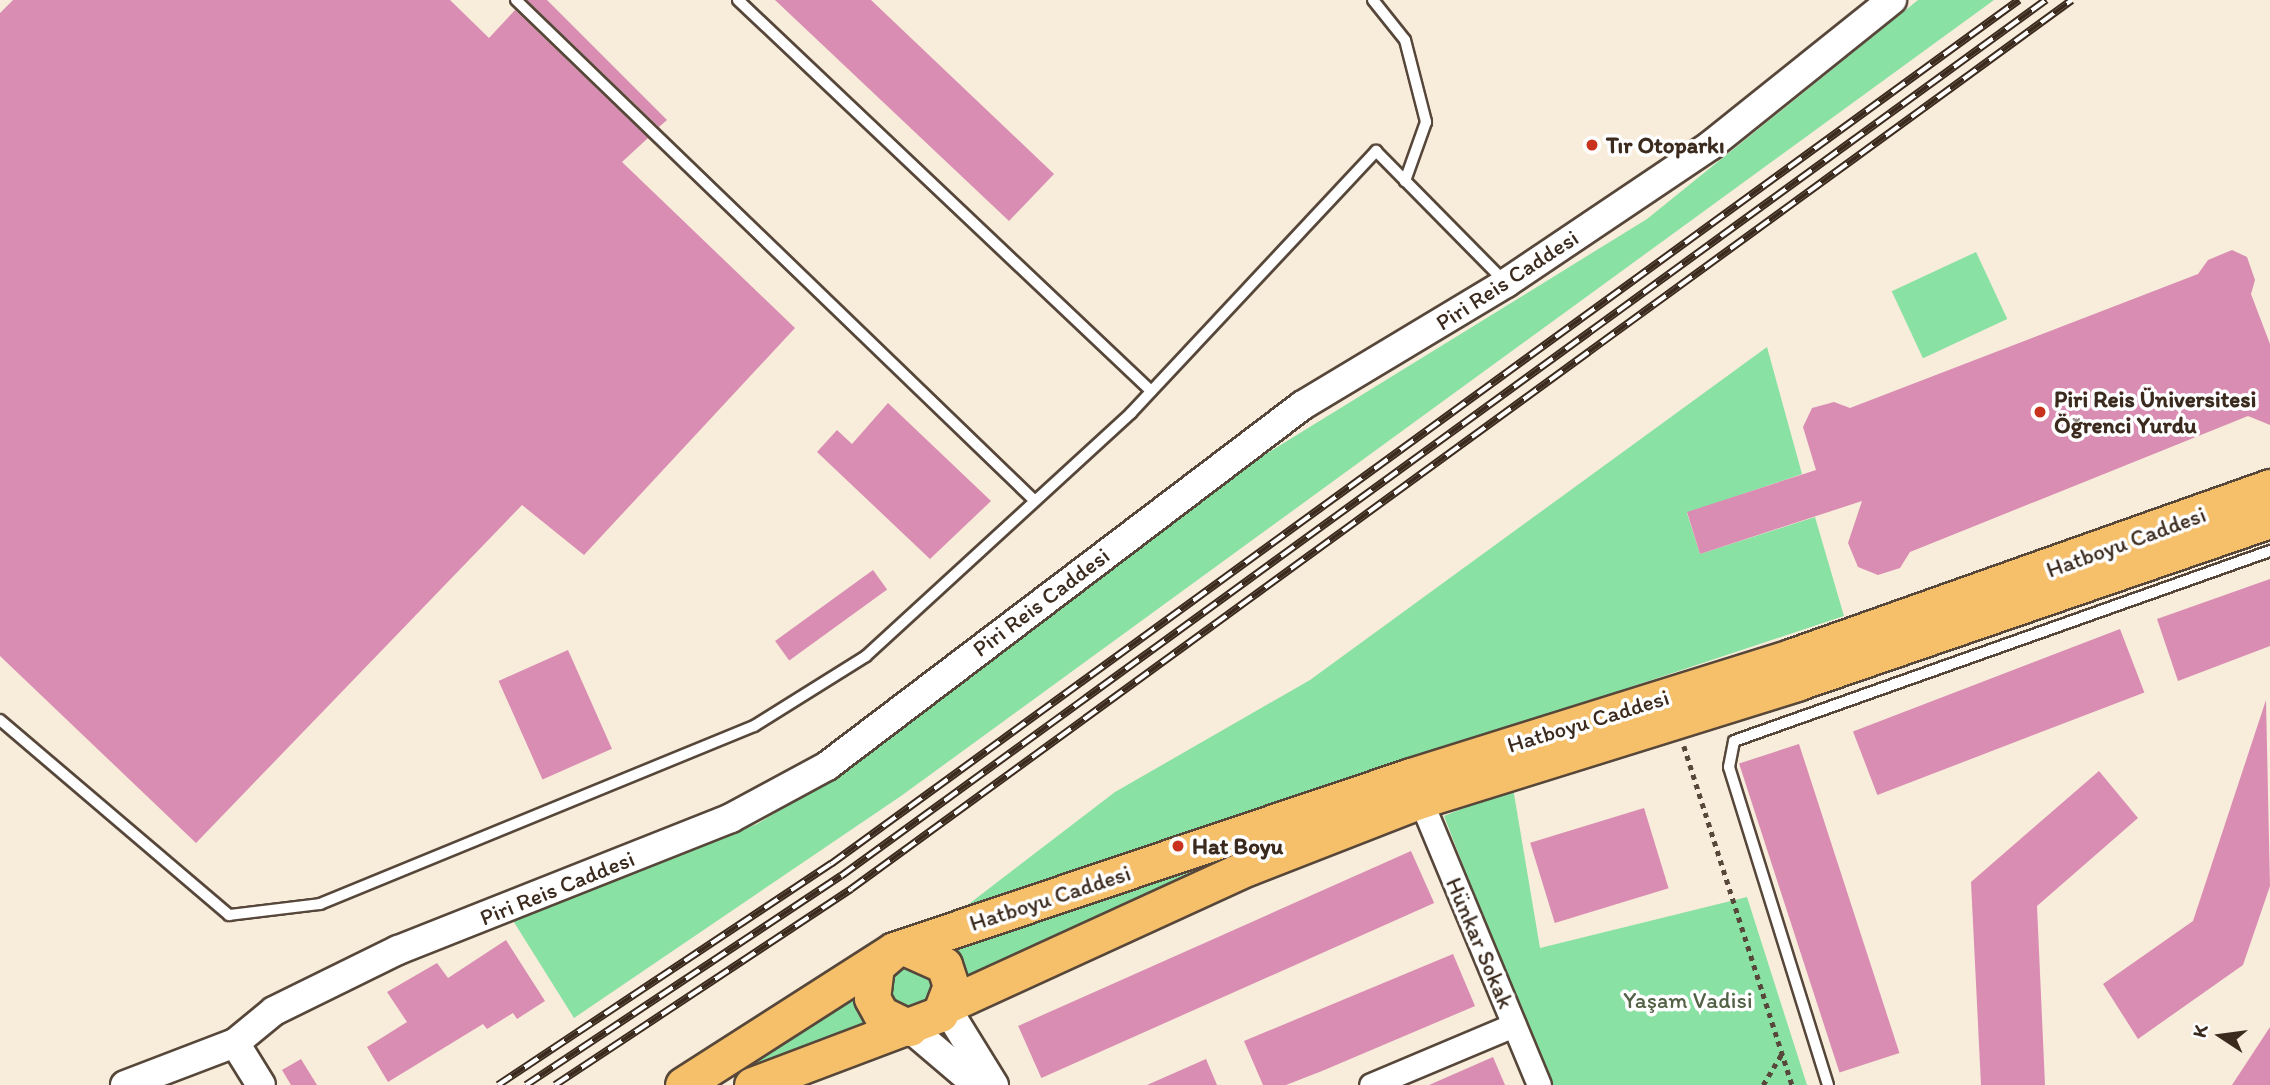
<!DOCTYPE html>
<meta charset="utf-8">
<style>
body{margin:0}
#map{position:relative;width:2270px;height:1085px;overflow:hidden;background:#f8ecdb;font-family:Itim,sans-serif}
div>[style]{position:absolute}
.green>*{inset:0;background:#8ae1a4;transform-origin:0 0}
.building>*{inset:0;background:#d98db2;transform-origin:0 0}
.path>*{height:4.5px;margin-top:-2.25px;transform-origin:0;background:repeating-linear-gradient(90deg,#57473a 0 5px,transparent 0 10px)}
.roads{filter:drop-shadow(2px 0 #57473a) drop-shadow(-2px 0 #57473a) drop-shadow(0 2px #57473a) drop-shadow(0 -2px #57473a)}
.service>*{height:10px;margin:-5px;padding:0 5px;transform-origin:5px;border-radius:5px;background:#fff}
.minor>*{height:23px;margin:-11.5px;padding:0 11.5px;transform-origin:11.5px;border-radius:11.5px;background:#fff}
.tertiary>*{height:28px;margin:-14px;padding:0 14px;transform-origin:14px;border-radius:14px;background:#fff}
.primary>*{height:35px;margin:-17.5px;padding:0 17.5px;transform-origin:17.5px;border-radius:17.5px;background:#f6c06b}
.rail>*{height:8px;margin-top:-4px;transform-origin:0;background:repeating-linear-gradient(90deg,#fff 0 16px,#3b2a1e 0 32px);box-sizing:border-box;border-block:2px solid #3b2a1e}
.dots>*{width:19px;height:19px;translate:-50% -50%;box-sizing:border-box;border:4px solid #fff;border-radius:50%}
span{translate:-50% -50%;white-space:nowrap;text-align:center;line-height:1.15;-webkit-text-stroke:7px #fff;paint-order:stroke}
.poi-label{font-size:23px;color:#3b2a1e;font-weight:700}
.left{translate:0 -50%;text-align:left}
.street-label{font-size:23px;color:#3b2a1e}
.park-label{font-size:23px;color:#536146}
.north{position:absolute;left:2186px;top:1001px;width:70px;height:70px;-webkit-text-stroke:5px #fff;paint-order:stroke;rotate:283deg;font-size:19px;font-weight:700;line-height:28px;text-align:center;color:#3b2a1e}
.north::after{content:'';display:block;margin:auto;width:24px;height:32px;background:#3b2a1e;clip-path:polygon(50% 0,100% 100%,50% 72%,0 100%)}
</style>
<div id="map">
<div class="green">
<div style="clip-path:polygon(1918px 0,1994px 0,901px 796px,574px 1018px,512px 919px,757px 824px,849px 767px,1245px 467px,1647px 219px)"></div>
<div style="left:1976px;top:252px;width:74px;height:93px;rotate:65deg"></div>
<div style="clip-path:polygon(1767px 347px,1802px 474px,1687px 513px,1700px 554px,1815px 517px,1844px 616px,961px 910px,1115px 792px,1310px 680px)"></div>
<div style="clip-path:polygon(1513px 788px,1540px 948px,1747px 897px,1807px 1085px,1548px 1085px,1444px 816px)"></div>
<div style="clip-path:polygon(1208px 867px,959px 983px,945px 948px,1007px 927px)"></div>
<div style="clip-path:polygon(897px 963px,936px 978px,923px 1010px,887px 1005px,889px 970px)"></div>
<div style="clip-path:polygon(858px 990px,873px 1023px,715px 1084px)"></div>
</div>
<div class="building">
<div style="clip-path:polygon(13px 0,450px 0,489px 38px,515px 10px,648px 138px,622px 162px,795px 328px,584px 555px,522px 505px,196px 843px,0 656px,0 13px)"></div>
<div style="clip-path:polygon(527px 0,547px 0,667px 120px,659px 127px)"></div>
<div style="clip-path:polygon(775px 0,871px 0,1054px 174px,1009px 221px)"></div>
<div style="clip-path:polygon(2232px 250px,2247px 257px,2255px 280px,2251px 294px,2270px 344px,2270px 425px,2248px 416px,1910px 552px,1900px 568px,1878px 575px,1858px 567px,1848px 543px,1862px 501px,1700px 554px,1687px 512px,1816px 470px,1803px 427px,1812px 408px,1834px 402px,1850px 408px,2198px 274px,2208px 260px)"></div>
<div style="clip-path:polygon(888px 403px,991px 501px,930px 559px,817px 452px,837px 430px,852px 444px)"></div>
<div style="left:873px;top:570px;width:24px;height:121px;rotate:54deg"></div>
<div style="clip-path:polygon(2270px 579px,2270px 646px,2178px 681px,2157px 619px)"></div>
<div style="left:2120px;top:629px;width:68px;height:286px;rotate:69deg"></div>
<div style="left:568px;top:650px;width:108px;height:76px;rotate:66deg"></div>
<div style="clip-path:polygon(2266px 700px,2270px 886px,2243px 965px,2138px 1039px,2103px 984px,2193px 921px)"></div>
<div style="left:1799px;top:744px;width:325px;height:63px;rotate:72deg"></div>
<div style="clip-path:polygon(2099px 771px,2138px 818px,2037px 906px,2045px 1085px,1981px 1085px,1971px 882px)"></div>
<div style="left:1644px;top:808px;width:84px;height:119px;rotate:73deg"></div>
<div style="left:1411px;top:851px;width:57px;height:430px;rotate:66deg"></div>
<div style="clip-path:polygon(506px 940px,545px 1001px,517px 1019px,513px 1013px,487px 1029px,483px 1024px,388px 1082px,367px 1047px,407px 1022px,387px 992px,437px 963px,448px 978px)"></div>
<div style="clip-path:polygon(1453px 954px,1475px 1006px,1322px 1071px,1286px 1085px,1263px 1085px,1244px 1041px)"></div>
<div style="clip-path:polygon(2270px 1027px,2270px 1085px,2232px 1085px)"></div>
<div style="clip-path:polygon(1493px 1057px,1505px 1085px,1429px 1085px)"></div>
<div style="clip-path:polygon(301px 1059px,317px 1085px,291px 1085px,282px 1070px)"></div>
<div style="clip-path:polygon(1206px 1059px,1217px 1085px,1147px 1085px)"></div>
</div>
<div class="path">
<div style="left:1684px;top:746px;width:356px;rotate:72.3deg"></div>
<div style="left:1763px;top:1085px;width:37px;rotate:-59deg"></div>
</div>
<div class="roads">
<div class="service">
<div style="left:516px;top:0;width:721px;rotate:43.99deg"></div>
<div style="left:738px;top:0;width:569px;rotate:43.43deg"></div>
<div style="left:1373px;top:0;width:51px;rotate:51.3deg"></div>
<div style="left:1405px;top:40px;width:85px;rotate:75.6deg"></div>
<div style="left:1426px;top:122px;width:63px;rotate:109.6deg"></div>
<div style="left:0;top:720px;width:301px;rotate:40.4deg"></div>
<div style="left:229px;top:915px;width:92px;rotate:-6.9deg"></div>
<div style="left:320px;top:904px;width:469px;rotate:-22.3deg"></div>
<div style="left:754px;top:726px;width:132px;rotate:-32deg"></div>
<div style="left:866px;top:656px;width:360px;rotate:-42.5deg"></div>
<div style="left:1131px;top:413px;width:359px;rotate:-46.9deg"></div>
<div style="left:1376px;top:151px;width:182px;rotate:45.4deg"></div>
<div style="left:1828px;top:1085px;width:333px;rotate:-107.3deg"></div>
<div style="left:1729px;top:767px;width:26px;rotate:-79deg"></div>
<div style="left:1734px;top:741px;width:569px;rotate:-19.52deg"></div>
</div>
<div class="minor">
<div style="left:1415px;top:787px;width:323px;rotate:67.4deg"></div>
<div style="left:1371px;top:1085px;width:155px;rotate:-22.8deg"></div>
</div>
<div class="tertiary">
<div style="left:945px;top:1006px;width:93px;rotate:58.2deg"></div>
<div style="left:910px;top:1028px;width:88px;rotate:40.4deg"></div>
<div style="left:235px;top:1043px;width:49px;rotate:58.2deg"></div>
<div style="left:125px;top:1085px;width:118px;rotate:-20.9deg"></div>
<div style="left:235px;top:1043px;width:50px;rotate:-39.4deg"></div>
<div style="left:274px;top:1011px;width:138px;rotate:-26.2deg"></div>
<div style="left:398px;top:950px;width:358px;rotate:-21.6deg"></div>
<div style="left:731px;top:818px;width:109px;rotate:-28.4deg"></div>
<div style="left:827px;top:766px;width:597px;rotate:-37.18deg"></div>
<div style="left:1303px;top:405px;width:237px;rotate:-31deg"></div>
<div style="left:1506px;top:283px;width:247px;rotate:-33.9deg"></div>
<div style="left:1711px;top:145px;width:232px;rotate:-38.7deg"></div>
</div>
<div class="primary">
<div style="left:892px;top:952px;width:21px;rotate:139deg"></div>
<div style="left:876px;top:966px;width:32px;rotate:97deg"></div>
<div style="left:872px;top:998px;width:18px;rotate:61deg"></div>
<div style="left:881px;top:1014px;width:32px;rotate:26deg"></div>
<div style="left:945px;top:1006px;width:334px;rotate:-24.6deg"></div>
<div style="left:1249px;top:867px;width:185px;rotate:-21.3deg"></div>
<div style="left:1421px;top:800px;width:393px;rotate:-17.3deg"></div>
<div style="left:1796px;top:683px;width:501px;rotate:-18.98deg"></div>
<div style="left:683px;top:1085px;width:250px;rotate:-32.6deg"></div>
<div style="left:894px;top:950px;width:545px;rotate:-18.6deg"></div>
<div style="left:1411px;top:776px;width:400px;rotate:-17.4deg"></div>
<div style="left:1793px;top:656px;width:506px;rotate:-19.51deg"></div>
<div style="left:752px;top:1085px;width:201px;rotate:-20.7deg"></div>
<div style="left:940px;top:1014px;width:30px;rotate:-69deg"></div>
<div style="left:951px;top:986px;width:22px;rotate:-108deg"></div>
<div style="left:944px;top:965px;width:44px;rotate:-155.8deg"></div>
</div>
</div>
<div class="rail">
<div style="left:498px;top:1085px;width:400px;rotate:-33.6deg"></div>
<div style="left:831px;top:864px;width:1469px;rotate:-36.03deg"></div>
<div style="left:526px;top:1085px;width:378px;rotate:-33.6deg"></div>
<div style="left:841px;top:876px;width:1490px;rotate:-36.02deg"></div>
<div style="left:555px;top:1085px;width:355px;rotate:-33.5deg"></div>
<div style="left:851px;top:889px;width:1510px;rotate:-36.06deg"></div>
</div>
<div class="dots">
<div style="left:1592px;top:145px;background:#c8321e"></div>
<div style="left:2040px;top:412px;background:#c8321e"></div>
<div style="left:1178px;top:846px;background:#c8321e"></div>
</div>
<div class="poi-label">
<span class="left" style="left:1606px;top:145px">Tır Otoparkı</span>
<span class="left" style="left:2054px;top:412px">Piri Reis Üniversitesi<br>Öğrenci Yurdu</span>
<span class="left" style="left:1192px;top:846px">Hat Boyu</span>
</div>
<div class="street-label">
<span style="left:1507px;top:280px;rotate:-33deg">Piri Reis Caddesi</span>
<span style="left:2126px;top:542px;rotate:-20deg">Hatboyu Caddesi</span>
<span style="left:1041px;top:602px;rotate:-37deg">Piri Reis Caddesi</span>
<span style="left:1588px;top:721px;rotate:-17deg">Hatboyu Caddesi</span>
<span style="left:557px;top:888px;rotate:-22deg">Piri Reis Caddesi</span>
<span style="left:1050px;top:898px;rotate:-18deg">Hatboyu Caddesi</span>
<span style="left:1480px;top:943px;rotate:67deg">Hünkar Sokak</span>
</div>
<div class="park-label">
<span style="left:1688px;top:1000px">Yaşam Vadisi</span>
</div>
<div class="north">K</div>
</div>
